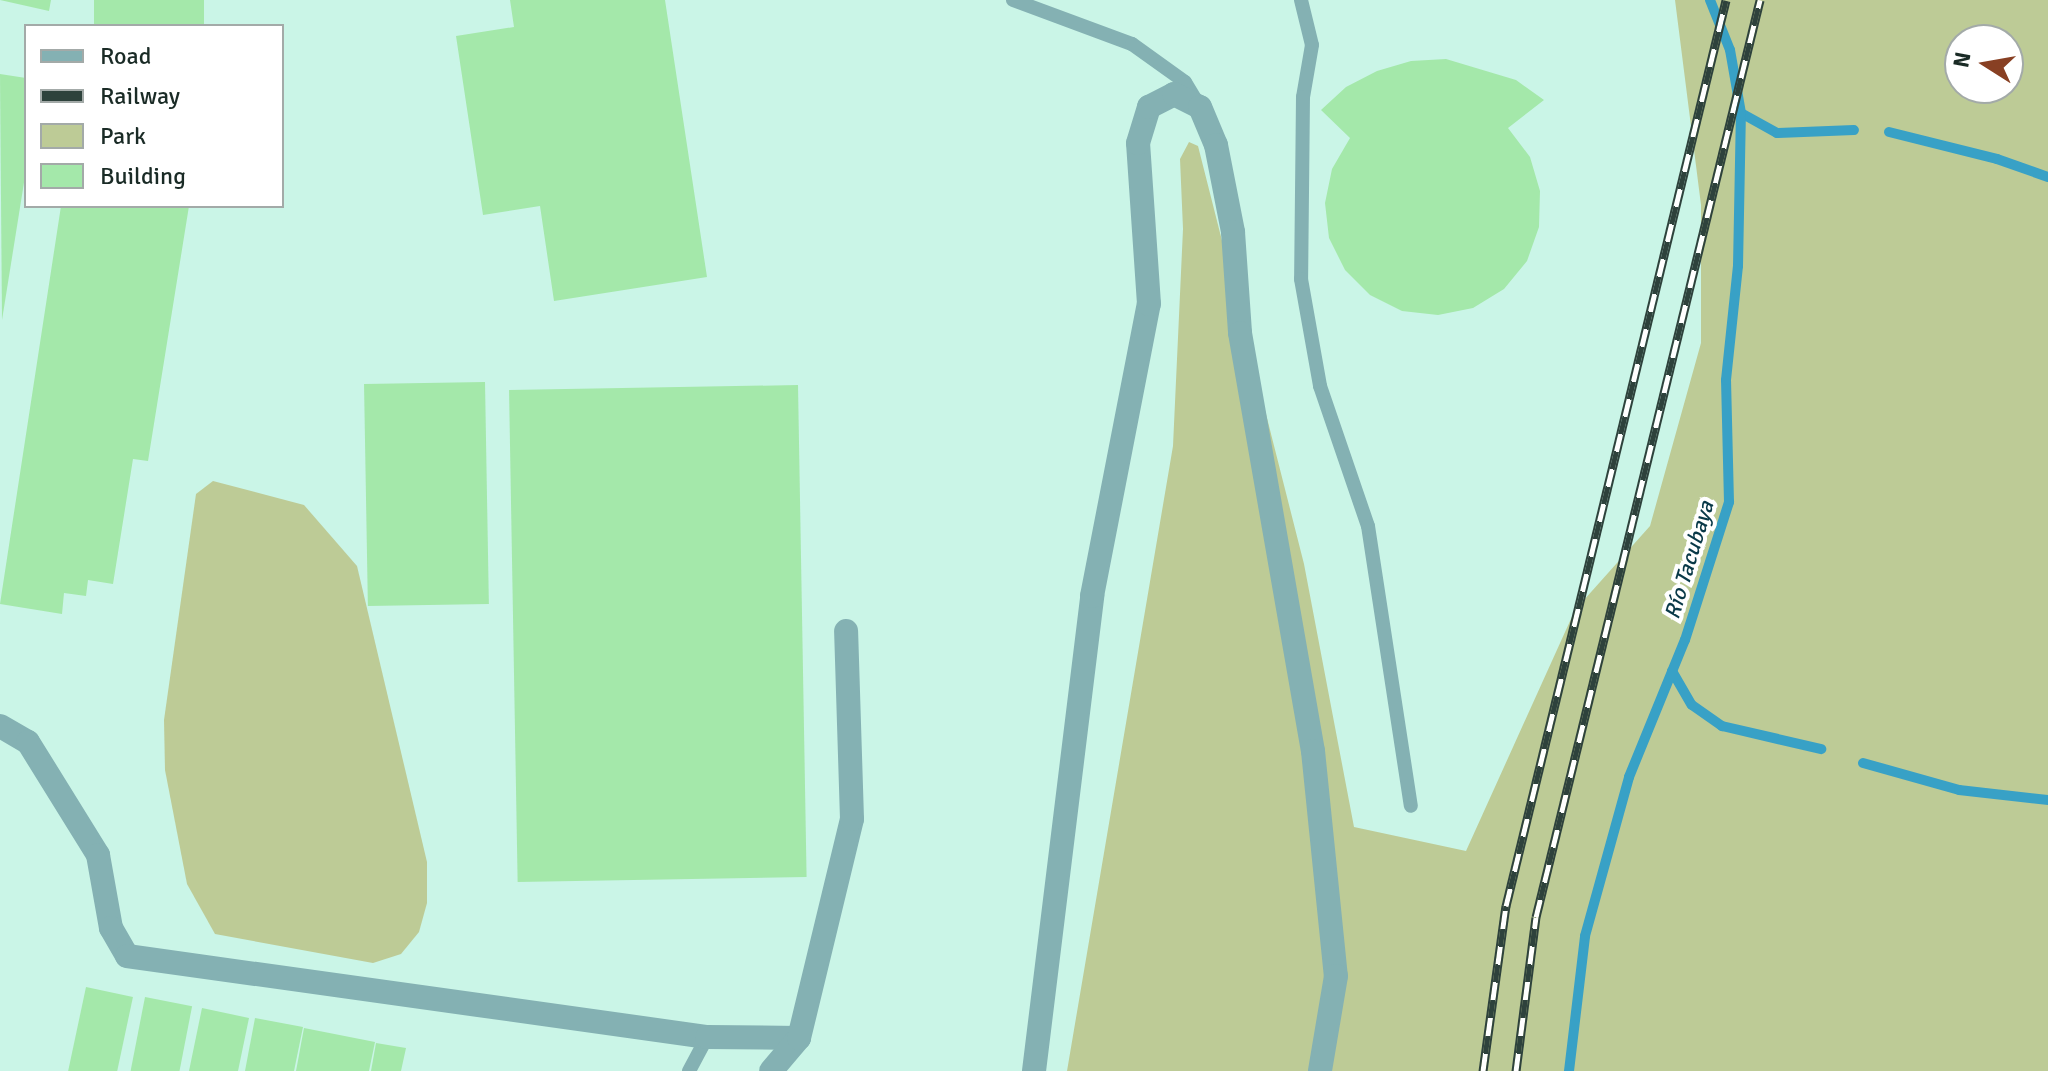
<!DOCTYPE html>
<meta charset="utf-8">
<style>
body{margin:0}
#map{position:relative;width:2048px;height:1071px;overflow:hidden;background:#caf5e7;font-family:Signika,sans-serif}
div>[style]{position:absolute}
.green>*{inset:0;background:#bdcb96}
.stream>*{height:10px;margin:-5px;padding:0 5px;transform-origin:5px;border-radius:5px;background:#38a1c6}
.building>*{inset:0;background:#a4e8aa;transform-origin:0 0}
.service>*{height:14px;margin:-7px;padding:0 7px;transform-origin:7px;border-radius:7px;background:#84b1b3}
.minor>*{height:24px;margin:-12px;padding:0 12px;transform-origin:12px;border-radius:12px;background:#84b1b3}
.rail>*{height:9px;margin-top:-4.5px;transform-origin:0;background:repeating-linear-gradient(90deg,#fff 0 18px,#2e423c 0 36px);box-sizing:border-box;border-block:2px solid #2e423c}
span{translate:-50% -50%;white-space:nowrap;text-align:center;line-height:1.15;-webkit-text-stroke:8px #fff;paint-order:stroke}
.water-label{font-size:22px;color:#093948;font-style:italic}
.legend{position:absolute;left:24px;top:24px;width:260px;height:184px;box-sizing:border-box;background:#fff;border:2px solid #a3aaa8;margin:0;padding:10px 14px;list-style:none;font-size:24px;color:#1a2b26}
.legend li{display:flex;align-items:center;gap:16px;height:40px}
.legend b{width:40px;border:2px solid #a3aaa8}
.north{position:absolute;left:1944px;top:24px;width:80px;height:80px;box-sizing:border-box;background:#fff;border:2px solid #a3aaa8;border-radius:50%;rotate:281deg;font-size:22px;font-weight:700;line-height:32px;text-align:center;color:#1a2b26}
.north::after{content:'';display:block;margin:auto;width:28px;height:36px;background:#884023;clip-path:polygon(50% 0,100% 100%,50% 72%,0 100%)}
</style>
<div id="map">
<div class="green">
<div style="clip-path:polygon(evenodd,1675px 0,2048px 0,2048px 1071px,1067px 1071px,1173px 446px,1183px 229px,1180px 159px,1189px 142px,1198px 146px,1304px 564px,1354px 827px,1466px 851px,1575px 610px,1650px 526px,1701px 343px,1701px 205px,1675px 0,1960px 40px,2008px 40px,2008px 88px,1960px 88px,1960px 40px)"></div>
<div style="clip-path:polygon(213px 481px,304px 505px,357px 566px,427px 862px,427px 903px,419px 932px,401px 954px,373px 963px,215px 934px,187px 884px,165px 770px,164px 720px,196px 494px)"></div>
</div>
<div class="stream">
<div style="left:1741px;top:113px;width:41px;rotate:29.1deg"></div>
<div style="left:1777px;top:133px;width:77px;rotate:-2.2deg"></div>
<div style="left:1889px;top:132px;width:111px;rotate:14deg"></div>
<div style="left:1997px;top:159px;width:54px;rotate:19.4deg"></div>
<div style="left:1672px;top:671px;width:39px;rotate:60deg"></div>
<div style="left:1692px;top:705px;width:37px;rotate:35deg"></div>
<div style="left:1722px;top:726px;width:102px;rotate:13.1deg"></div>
<div style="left:1863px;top:763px;width:100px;rotate:15.7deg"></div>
<div style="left:1959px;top:790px;width:90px;rotate:6.4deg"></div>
<div style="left:1569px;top:1071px;width:136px;rotate:-83.2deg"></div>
<div style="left:1585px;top:936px;width:165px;rotate:-74.5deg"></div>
<div style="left:1629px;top:777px;width:148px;rotate:-67.8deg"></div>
<div style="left:1685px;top:640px;width:145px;rotate:-72.3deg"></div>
<div style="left:1729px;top:502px;width:122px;rotate:-91.4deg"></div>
<div style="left:1726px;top:380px;width:115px;rotate:-84deg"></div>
<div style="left:1738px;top:266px;width:153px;rotate:-88.9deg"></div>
<div style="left:1741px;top:113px;width:64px;rotate:-99.9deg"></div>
<div style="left:1730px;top:50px;width:54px;rotate:-111.8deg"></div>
</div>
<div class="building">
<div style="clip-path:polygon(0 0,51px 0,49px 11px)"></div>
<div style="left:94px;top:0;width:110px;height:26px"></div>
<div style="clip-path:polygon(510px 0,665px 0,707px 277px,554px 301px,540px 206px,483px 215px,456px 36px,514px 27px)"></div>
<div style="clip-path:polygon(1446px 59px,1516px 80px,1544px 100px,1508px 128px,1530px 157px,1540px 191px,1539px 227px,1527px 261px,1504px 289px,1473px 308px,1438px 315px,1402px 311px,1370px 295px,1345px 270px,1329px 238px,1325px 203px,1332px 169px,1350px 138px,1321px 110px,1346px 87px,1377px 71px,1411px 61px)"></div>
<div style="clip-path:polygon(0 74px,26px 78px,26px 170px,2px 320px)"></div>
<div style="clip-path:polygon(61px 206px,189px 206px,148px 461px,133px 459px,113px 584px,88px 580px,86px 596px,64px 593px,62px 614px,0 604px)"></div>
<div style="left:485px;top:382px;width:222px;height:121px;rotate:89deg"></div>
<div style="left:798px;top:385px;width:492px;height:289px;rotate:89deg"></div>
<div style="left:86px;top:987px;width:48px;height:86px;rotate:12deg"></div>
<div style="left:145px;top:997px;width:48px;height:76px;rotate:11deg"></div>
<div style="clip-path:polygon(202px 1008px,249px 1018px,238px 1071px,189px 1071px)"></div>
<div style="clip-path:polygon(255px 1018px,303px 1027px,294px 1071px,245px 1071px)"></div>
<div style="clip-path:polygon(304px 1028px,375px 1042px,369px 1071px,296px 1071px)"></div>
<div style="clip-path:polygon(376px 1043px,406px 1048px,401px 1071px,371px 1071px)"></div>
</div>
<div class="service">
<div style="left:1013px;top:0;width:127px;rotate:20.3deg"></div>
<div style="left:1132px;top:44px;width:65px;rotate:35.6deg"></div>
<div style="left:1185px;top:82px;width:26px;rotate:59deg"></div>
<div style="left:1301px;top:0;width:46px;rotate:76.3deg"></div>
<div style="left:1312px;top:45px;width:53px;rotate:99.8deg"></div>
<div style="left:1303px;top:97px;width:182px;rotate:90.6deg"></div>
<div style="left:1301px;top:279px;width:109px;rotate:79.9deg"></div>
<div style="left:1320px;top:386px;width:148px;rotate:71.1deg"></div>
<div style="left:1368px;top:526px;width:283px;rotate:81.3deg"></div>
<div style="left:689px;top:1071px;width:38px;rotate:-62deg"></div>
</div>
<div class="minor">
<div style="left:0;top:726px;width:32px;rotate:30deg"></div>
<div style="left:28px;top:742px;width:133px;rotate:58.2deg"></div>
<div style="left:98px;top:855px;width:74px;rotate:79.9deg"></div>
<div style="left:111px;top:928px;width:32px;rotate:60deg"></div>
<div style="left:127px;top:956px;width:586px;rotate:7.95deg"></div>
<div style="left:707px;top:1037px;width:92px;rotate:0.6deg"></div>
<div style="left:799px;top:1038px;width:43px;rotate:130.3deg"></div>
<div style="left:799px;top:1038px;width:225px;rotate:-76.4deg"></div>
<div style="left:852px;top:819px;width:188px;rotate:-91.8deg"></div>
<div style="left:1034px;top:1071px;width:479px;rotate:-83deg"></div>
<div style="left:1092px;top:596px;width:298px;rotate:-79deg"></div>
<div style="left:1149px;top:304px;width:161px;rotate:-93.9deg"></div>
<div style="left:1138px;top:143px;width:38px;rotate:-73deg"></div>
<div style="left:1149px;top:107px;width:28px;rotate:-27deg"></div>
<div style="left:1174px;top:94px;width:29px;rotate:27deg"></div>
<div style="left:1200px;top:107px;width:41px;rotate:67.2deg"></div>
<div style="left:1216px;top:145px;width:89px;rotate:78.9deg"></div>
<div style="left:1233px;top:232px;width:101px;rotate:86deg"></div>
<div style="left:1240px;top:333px;width:424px;rotate:80.1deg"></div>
<div style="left:1313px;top:751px;width:226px;rotate:84.2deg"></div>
<div style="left:1336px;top:976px;width:96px;rotate:99.6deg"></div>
</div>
<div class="rail">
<div style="left:1483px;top:1071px;width:167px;rotate:-82.1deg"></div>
<div style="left:1506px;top:906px;width:932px;rotate:-76.35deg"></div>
<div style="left:1516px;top:1071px;width:155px;rotate:-82.6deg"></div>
<div style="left:1536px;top:917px;width:944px;rotate:-76.27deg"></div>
</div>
<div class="water-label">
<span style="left:1689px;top:560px;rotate:-73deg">Río Tacubaya</span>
</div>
<ul class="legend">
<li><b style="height:10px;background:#84b1b3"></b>Road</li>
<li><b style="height:10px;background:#2e423c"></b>Railway</li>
<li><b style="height:22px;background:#bdcb96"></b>Park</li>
<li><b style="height:22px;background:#a4e8aa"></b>Building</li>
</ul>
<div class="north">N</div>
</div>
